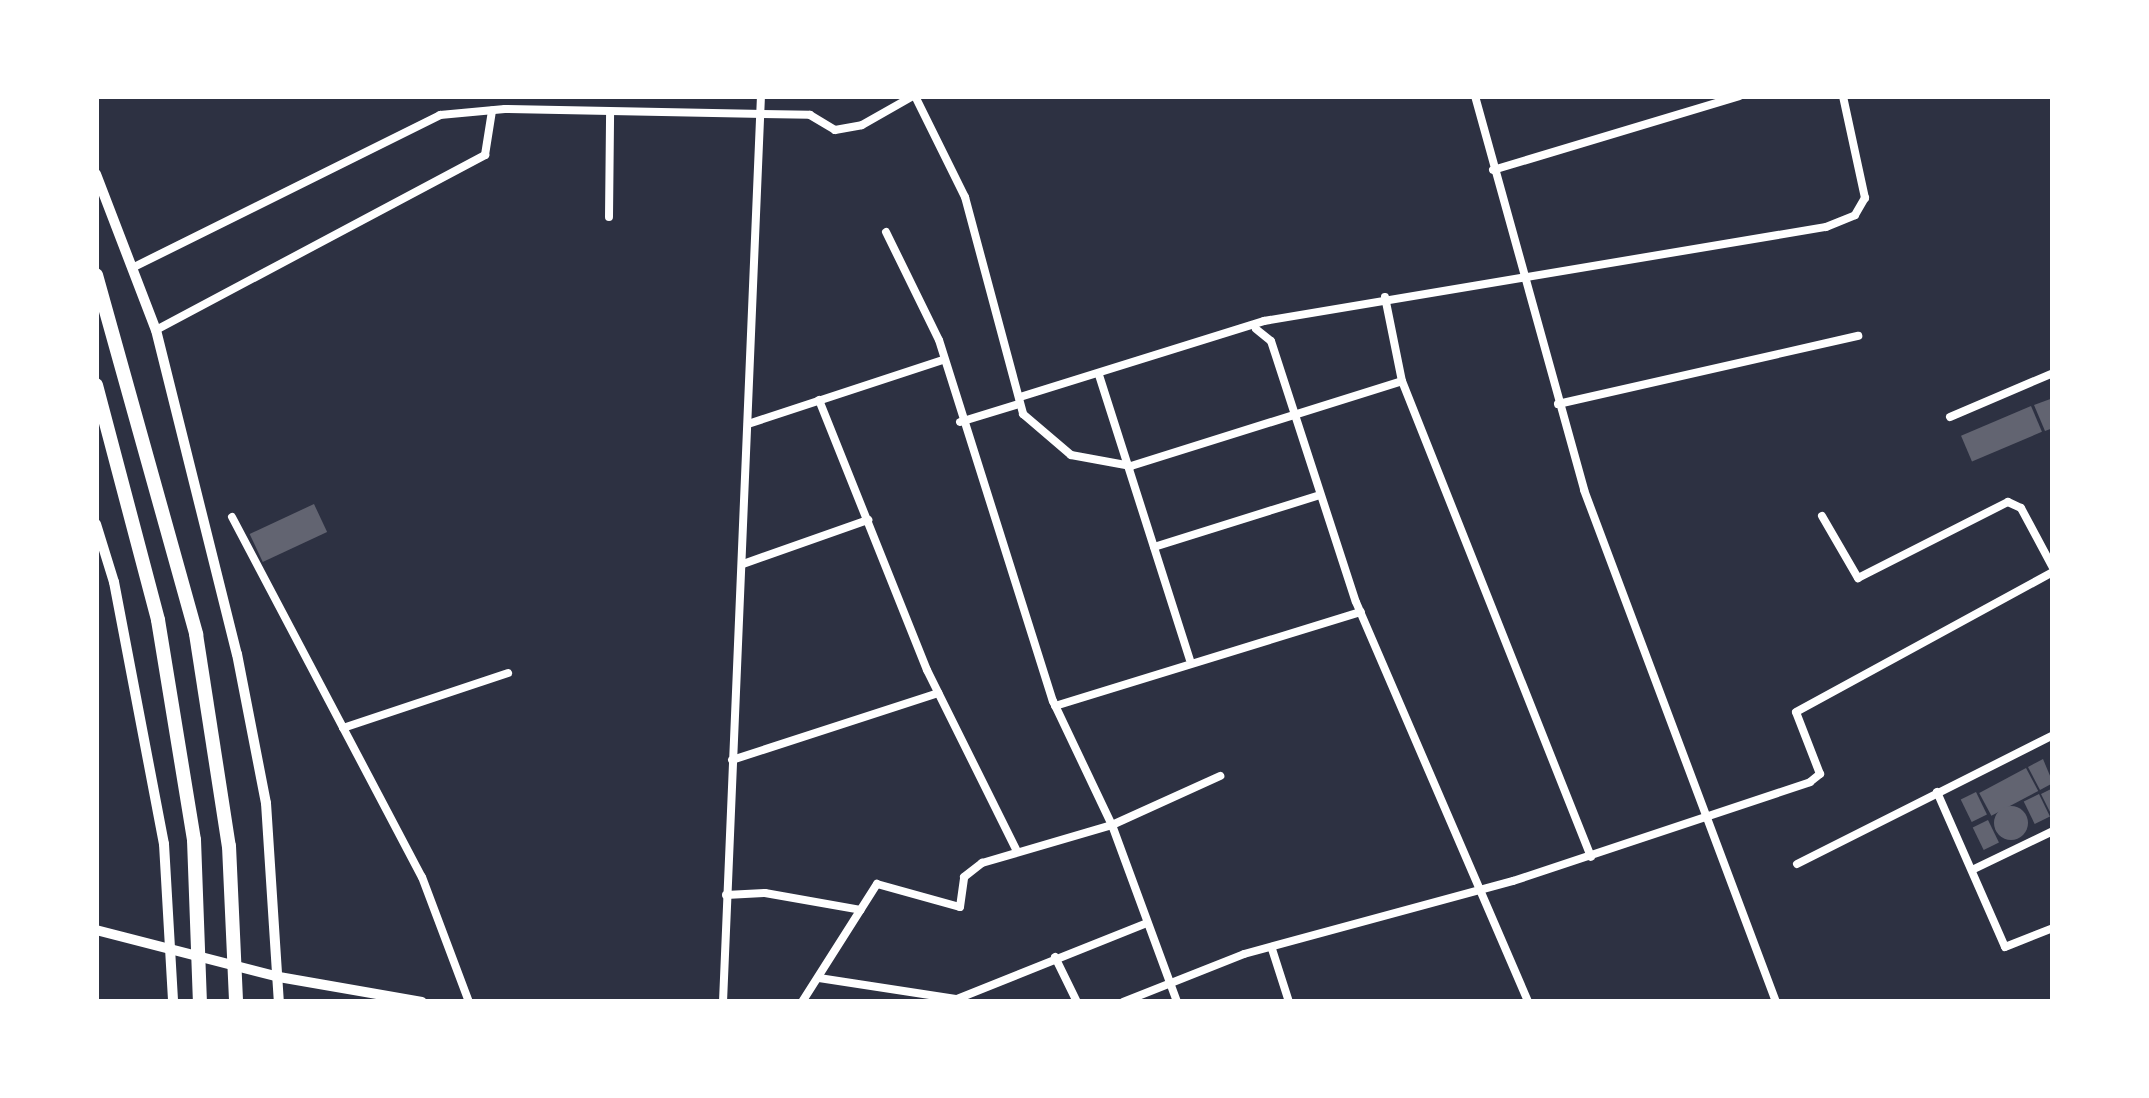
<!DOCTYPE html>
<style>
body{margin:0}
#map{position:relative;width:2149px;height:1098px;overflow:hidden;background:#2d3142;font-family:"DM Sans",sans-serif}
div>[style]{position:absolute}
.building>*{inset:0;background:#626471;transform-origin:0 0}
.round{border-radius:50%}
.minor>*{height:8px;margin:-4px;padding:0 4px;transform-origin:4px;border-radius:4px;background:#fff}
.tertiary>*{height:10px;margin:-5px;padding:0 5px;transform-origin:5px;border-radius:5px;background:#fff}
.trunk>*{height:14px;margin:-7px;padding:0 7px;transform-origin:7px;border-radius:7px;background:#fff}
span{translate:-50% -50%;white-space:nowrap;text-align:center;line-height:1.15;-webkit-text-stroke:10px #fff;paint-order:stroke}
.frame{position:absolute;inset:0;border:99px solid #fff;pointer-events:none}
</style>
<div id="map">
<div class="building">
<div style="clip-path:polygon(2053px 398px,2053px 428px,2045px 431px,2034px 405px)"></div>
<div style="left:2031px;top:406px;width:28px;height:76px;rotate:67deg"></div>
<div style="left:314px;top:504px;width:31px;height:71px;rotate:65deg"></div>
<div style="clip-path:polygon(2043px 759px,2053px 783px,2040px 790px,2028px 767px)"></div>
<div style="left:2026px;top:768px;width:26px;height:53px;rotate:62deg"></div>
<div style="clip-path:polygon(2053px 788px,2053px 818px,2041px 794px)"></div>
<div style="left:1976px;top:792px;width:25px;height:17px;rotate:64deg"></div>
<div style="left:2039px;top:794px;width:25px;height:17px;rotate:64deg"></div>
<div class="round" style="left:1994px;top:806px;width:34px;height:34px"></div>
<div style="left:1988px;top:820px;width:25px;height:17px;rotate:64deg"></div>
</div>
<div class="minor">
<div style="left:915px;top:96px;width:113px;rotate:63.7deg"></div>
<div style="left:965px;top:197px;width:225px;rotate:75deg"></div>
<div style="left:1023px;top:414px;width:63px;rotate:40.5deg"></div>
<div style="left:1071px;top:455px;width:61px;rotate:10.4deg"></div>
<div style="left:1131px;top:466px;width:284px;rotate:-17.4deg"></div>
<div style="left:1475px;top:96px;width:409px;rotate:74.5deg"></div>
<div style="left:1584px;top:490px;width:547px;rotate:69.44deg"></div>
<div style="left:1493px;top:170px;width:257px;rotate:-16.7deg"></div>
<div style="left:609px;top:217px;width:103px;rotate:-89.4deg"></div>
<div style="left:886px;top:232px;width:120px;rotate:63.9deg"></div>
<div style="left:939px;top:340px;width:379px;rotate:72.5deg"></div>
<div style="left:1053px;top:701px;width:137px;rotate:64.6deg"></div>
<div style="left:1112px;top:825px;width:189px;rotate:69.8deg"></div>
<div style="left:132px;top:268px;width:344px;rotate:-26.4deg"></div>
<div style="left:440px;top:115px;width:65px;rotate:-5.3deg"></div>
<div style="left:505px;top:109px;width:305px;rotate:1.1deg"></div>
<div style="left:810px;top:115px;width:29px;rotate:31deg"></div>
<div style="left:835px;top:130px;width:27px;rotate:-10deg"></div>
<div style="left:862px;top:125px;width:59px;rotate:-29.6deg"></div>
<div style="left:1385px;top:297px;width:86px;rotate:78.6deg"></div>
<div style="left:1402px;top:381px;width:512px;rotate:68.34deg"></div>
<div style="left:1256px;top:329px;width:19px;rotate:39deg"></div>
<div style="left:1271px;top:341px;width:274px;rotate:72deg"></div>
<div style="left:1356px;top:602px;width:435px;rotate:66.7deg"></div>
<div style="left:156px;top:330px;width:373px;rotate:-28deg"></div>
<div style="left:485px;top:155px;width:45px;rotate:-81deg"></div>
<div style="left:1099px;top:375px;width:299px;rotate:72.3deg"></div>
<div style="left:1020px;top:397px;width:256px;rotate:-17.3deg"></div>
<div style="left:1264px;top:321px;width:570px;rotate:-9.5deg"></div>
<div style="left:1826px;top:227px;width:31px;rotate:-22deg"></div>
<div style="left:1855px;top:215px;width:20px;rotate:-60deg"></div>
<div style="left:1865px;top:198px;width:104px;rotate:-102.2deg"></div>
<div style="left:819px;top:400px;width:291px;rotate:68.2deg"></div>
<div style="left:927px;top:670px;width:200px;rotate:63.6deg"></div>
<div style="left:1558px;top:404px;width:308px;rotate:-12.8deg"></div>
<div style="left:1950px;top:417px;width:112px;rotate:-23.1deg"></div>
<div style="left:960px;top:422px;width:62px;rotate:-17deg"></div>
<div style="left:748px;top:424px;width:205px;rotate:-18.2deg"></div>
<div style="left:1822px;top:516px;width:72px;rotate:59.9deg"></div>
<div style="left:1858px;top:578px;width:168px;rotate:-26.9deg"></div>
<div style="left:2008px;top:502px;width:14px;rotate:25deg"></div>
<div style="left:2021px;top:508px;width:68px;rotate:61.9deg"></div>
<div style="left:232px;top:517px;width:407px;rotate:62.2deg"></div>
<div style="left:422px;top:877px;width:134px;rotate:69.4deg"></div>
<div style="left:1154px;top:547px;width:174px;rotate:-17.4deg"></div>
<div style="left:743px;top:564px;width:133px;rotate:-19.4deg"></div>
<div style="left:1055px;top:706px;width:320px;rotate:-17.1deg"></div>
<div style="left:343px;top:728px;width:174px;rotate:-18.4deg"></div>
<div style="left:732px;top:760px;width:217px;rotate:-18deg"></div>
<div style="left:1937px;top:792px;width:169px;rotate:66.3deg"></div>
<div style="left:2005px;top:947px;width:52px;rotate:-21.6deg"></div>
<div style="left:1797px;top:864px;width:287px;rotate:-26.7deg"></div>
<div style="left:1974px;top:869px;width:88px;rotate:-25.7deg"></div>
<div style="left:726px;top:895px;width:39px;rotate:-3deg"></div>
<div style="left:765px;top:893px;width:97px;rotate:10deg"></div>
<div style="left:1272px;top:949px;width:56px;rotate:72.2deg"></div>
<div style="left:1055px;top:957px;width:50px;rotate:63.9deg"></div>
<div style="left:819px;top:978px;width:140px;rotate:8.7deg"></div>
<div style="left:957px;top:999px;width:205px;rotate:-21.8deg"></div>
<div style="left:723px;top:1002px;width:907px;rotate:-87.6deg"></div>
<div style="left:802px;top:1002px;width:140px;rotate:-57.6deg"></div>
<div style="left:877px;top:884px;width:86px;rotate:15.5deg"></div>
<div style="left:960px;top:907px;width:30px;rotate:-82deg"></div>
<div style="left:964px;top:877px;width:23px;rotate:-38deg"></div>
<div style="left:982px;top:863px;width:135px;rotate:-16.3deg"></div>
<div style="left:1112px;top:825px;width:119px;rotate:-24.4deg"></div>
<div style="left:1123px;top:1002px;width:130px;rotate:-21.6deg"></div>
<div style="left:1244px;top:954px;width:279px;rotate:-15.2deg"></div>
<div style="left:1513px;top:881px;width:313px;rotate:-18.4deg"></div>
<div style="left:1810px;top:782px;width:13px;rotate:-39deg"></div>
<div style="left:1820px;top:774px;width:66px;rotate:-111.2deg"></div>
<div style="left:1796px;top:712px;width:293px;rotate:-28.6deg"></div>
</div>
<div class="tertiary">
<div style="left:96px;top:174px;width:167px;rotate:69deg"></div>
<div style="left:156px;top:330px;width:334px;rotate:76deg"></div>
<div style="left:237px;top:654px;width:152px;rotate:79deg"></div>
<div style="left:266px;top:803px;width:199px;rotate:86.3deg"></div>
<div style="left:96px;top:524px;width:61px;rotate:72.8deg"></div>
<div style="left:114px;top:582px;width:267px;rotate:79.2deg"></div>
<div style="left:164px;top:844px;width:158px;rotate:86.7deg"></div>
<div style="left:96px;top:930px;width:189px;rotate:14.4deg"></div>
<div style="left:279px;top:977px;width:145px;rotate:9.9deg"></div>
</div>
<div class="trunk">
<div style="left:96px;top:275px;width:373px;rotate:74.4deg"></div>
<div style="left:196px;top:634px;width:215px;rotate:81.2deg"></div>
<div style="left:229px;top:846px;width:156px;rotate:87.4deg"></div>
<div style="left:96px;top:385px;width:243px;rotate:75.2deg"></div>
<div style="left:158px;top:620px;width:223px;rotate:80.7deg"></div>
<div style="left:194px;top:840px;width:162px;rotate:87.9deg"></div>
</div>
<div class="frame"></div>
</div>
